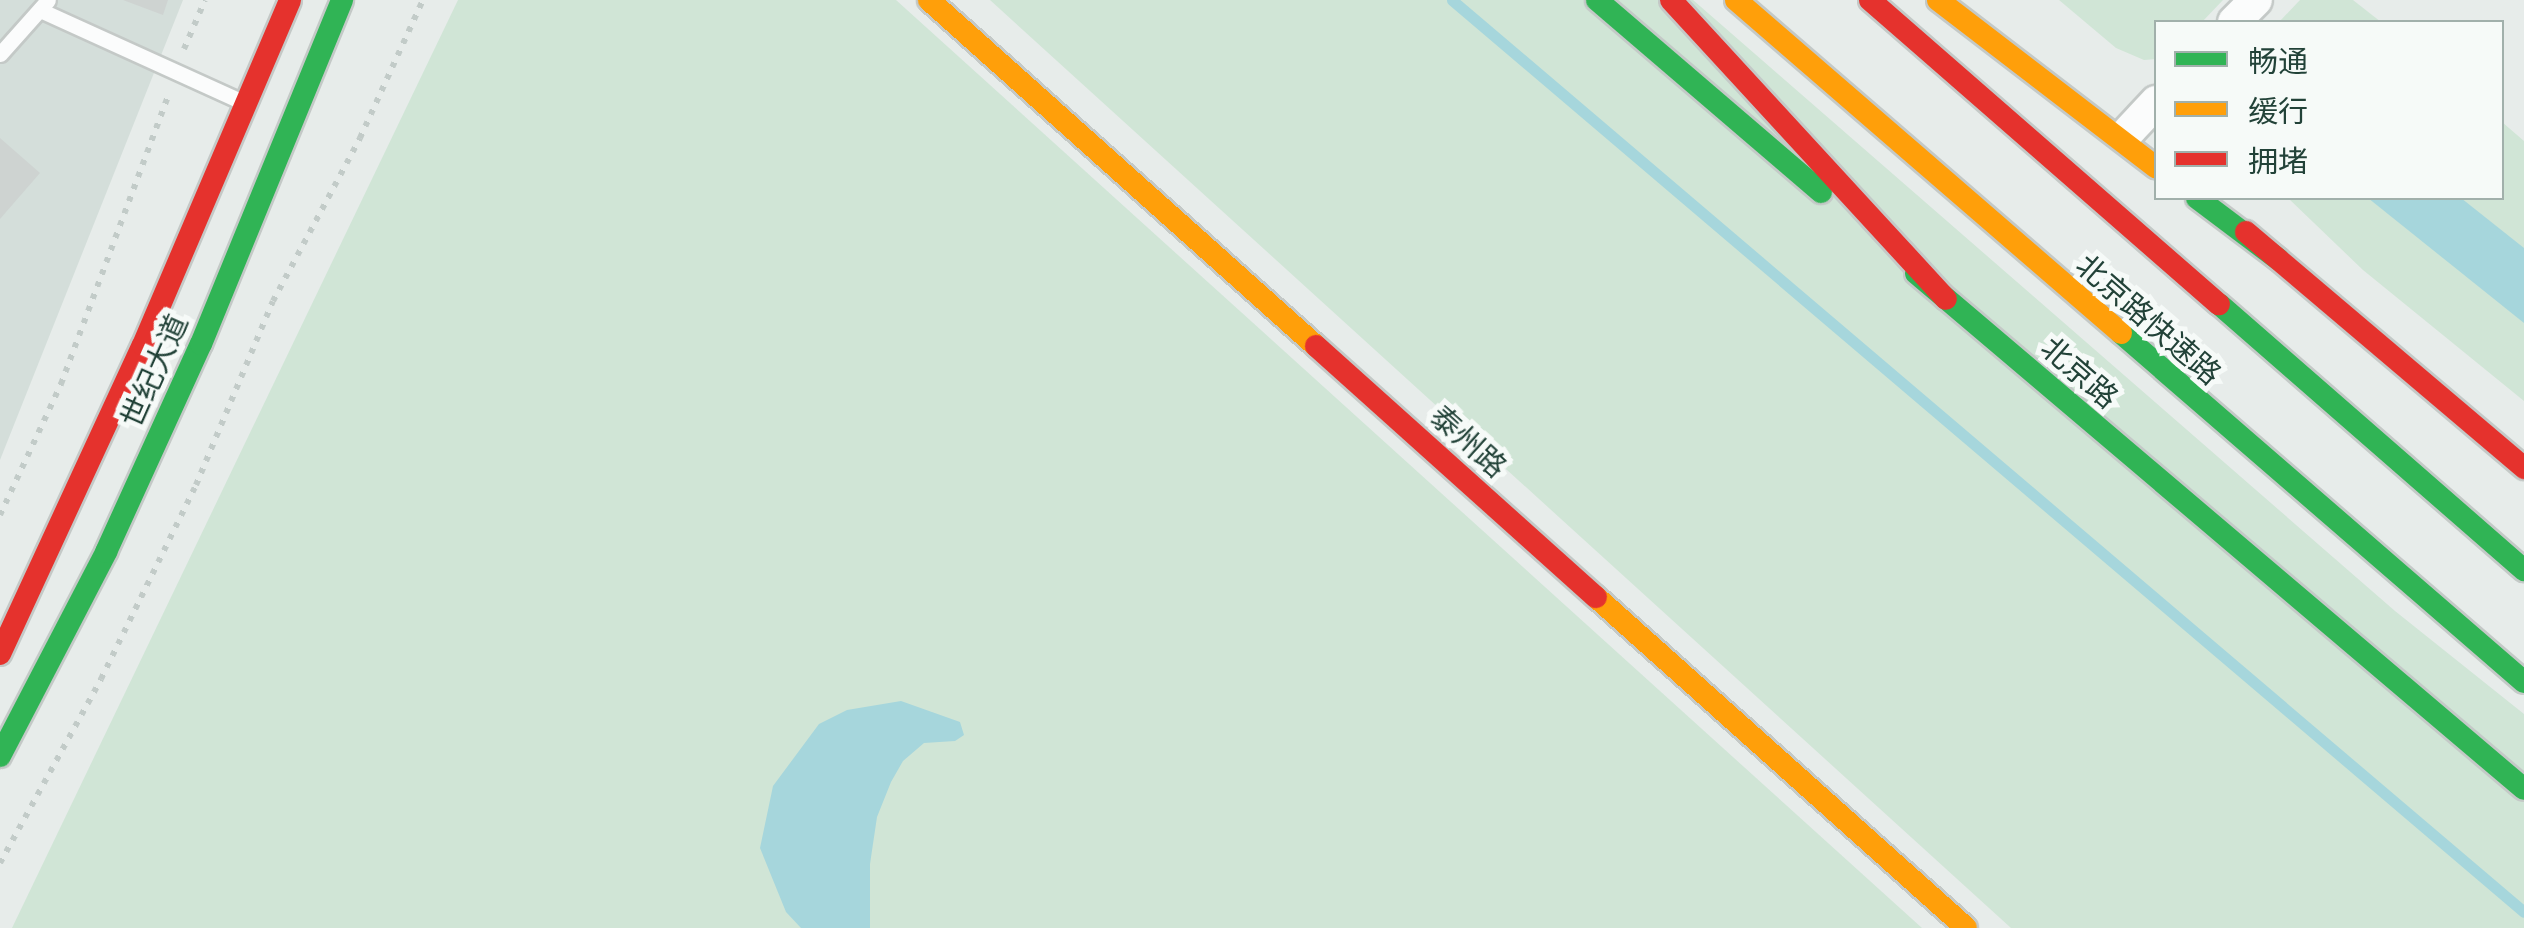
<!DOCTYPE html>
<meta charset="utf-8">
<style>
body{margin:0}
#map{position:relative;width:2524px;height:928px;overflow:hidden;background:#e7ecea;font-family:Karla,"Noto Sans SC",sans-serif}
div>[style]{position:absolute}
.built>*{inset:0;background:#d4deda}
.green>*{inset:0;background:#d0e5d6}
.water>*{inset:0;background:#a6d6dc}
.stream>*{height:11px;margin:-5.5px;padding:0 5.5px;transform-origin:5.5px;border-radius:5.5px;background:#a6d6dc}
.building>*{inset:0;background:#ced3d1}
.path>*{height:6px;margin-top:-3px;transform-origin:0;background:repeating-linear-gradient(90deg,#c2cbc8 0 5px,transparent 0 13px)}
.roads{filter:drop-shadow(2px 0 #c4c9c7) drop-shadow(-2px 0 #c4c9c7) drop-shadow(0 2px #c4c9c7) drop-shadow(0 -2px #c4c9c7)}
.lane>*{height:15px;margin:-7.5px;padding:0 7.5px;transform-origin:7.5px;border-radius:7.5px;background:#fbfcfc}
.street>*{height:32px;margin:-16px;padding:0 16px;transform-origin:16px;border-radius:16px;background:#fbfcfc}
.fast>*{height:22px;margin:-11px;padding:0 11px;transform-origin:11px;border-radius:11px;background:#30b455}
.slow>*{height:22px;margin:-11px;padding:0 11px;transform-origin:11px;border-radius:11px;background:#ff9f0a}
.jam>*{height:22px;margin:-11px;padding:0 11px;transform-origin:11px;border-radius:11px;background:#e5322d}
span{translate:-50% -50%;white-space:nowrap;text-align:center;line-height:1.15;-webkit-text-stroke:10px #f6faf8;paint-order:stroke}
.street-label{font-size:30px;color:#224238}
.legend{position:absolute;left:2154px;top:20px;width:350px;height:180px;box-sizing:border-box;background:#f6faf8;border:2px solid #a1b0ab;margin:0;padding:12px 18px;list-style:none;font-size:30px;color:#224238}
.legend li{display:flex;align-items:center;gap:20px;height:50px}
.legend b{width:50px;border:2px solid #a1b0ab}
</style>
<div id="map">
<div class="built">
<div style="clip-path:polygon(0 0,183px 0,0 460px)"></div>
</div>
<div class="green">
<div style="clip-path:polygon(458px 0,896px 0,1922px 928px,12px 928px)"></div>
<div style="clip-path:polygon(990px 0,1693px 0,2395px 611px,2524px 714px,2524px 928px,2011px 928px)"></div>
<div style="clip-path:polygon(2059px 0,2223px 0,2202px 22px,2156px 22px,2156px 59px,2144px 60px,2116px 48px)"></div>
<div style="clip-path:polygon(2300px 0,2353px 0,2381px 22px,2279px 22px)"></div>
<div style="clip-path:polygon(2502px 122px,2524px 141px,2524px 401px,2363px 270px,2288px 198px,2502px 198px)"></div>
</div>
<div class="water">
<div style="clip-path:polygon(2368px 198px,2461px 198px,2524px 248px,2524px 323px)"></div>
<div style="clip-path:polygon(901px 701px,960px 722px,964px 735px,955px 741px,924px 743px,903px 761px,891px 782px,877px 817px,870px 864px,870px 928px,801px 928px,786px 912px,760px 848px,773px 786px,819px 724px,847px 710px)"></div>
</div>
<div class="stream">
<div style="left:1452px;top:0;width:1407px;rotate:40.39deg"></div>
</div>
<div class="building">
<div style="clip-path:polygon(123px 0,168px 0,163px 15px)"></div>
<div style="clip-path:polygon(0 138px,40px 173px,0 219px)"></div>
</div>
<div class="path">
<div style="left:184px;top:49px;width:53px;rotate:-66.8deg"></div>
<div style="left:0;top:515px;width:145px;rotate:-65deg"></div>
<div style="left:61px;top:384px;width:309px;rotate:-69.6deg"></div>
<div style="left:0;top:863px;width:210px;rotate:-61.2deg"></div>
<div style="left:101px;top:679px;width:216px;rotate:-63.9deg"></div>
<div style="left:196px;top:485px;width:199px;rotate:-67.3deg"></div>
<div style="left:273px;top:301px;width:185px;rotate:-61.9deg"></div>
<div style="left:360px;top:138px;width:152px;rotate:-65.5deg"></div>
</div>
<div class="roads">
<div class="lane">
<div style="left:40px;top:10px;width:221px;rotate:24.4deg"></div>
<div style="left:0;top:54px;width:72px;rotate:-48.4deg"></div>
</div>
<div class="street">
<div style="left:2234px;top:22px;width:31px;rotate:-45deg"></div>
<div style="left:2129px;top:131px;width:40px;rotate:-47deg"></div>
</div>
<div class="fast">
<div style="left:1597px;top:0;width:295px;rotate:40.6deg"></div>
<div style="left:2197px;top:198px;width:101px;rotate:37deg"></div>
<div style="left:1916px;top:273px;width:797px;rotate:40.32deg"></div>
<div style="left:2219px;top:304px;width:405px;rotate:41.1deg"></div>
<div style="left:2121px;top:333px;width:533px;rotate:40.89deg"></div>
<div style="left:0;top:756px;width:230px;rotate:-62.5deg"></div>
<div style="left:106px;top:552px;width:229px;rotate:-65.5deg"></div>
<div style="left:201px;top:344px;width:372px;rotate:-67.7deg"></div>
</div>
<div class="slow">
<div style="left:929px;top:0;width:519px;rotate:41.8deg"></div>
<div style="left:1736px;top:0;width:509px;rotate:40.86deg"></div>
<div style="left:1938px;top:0;width:275px;rotate:37.5deg"></div>
<div style="left:1596px;top:597px;width:496px;rotate:41.8deg"></div>
</div>
<div class="jam">
<div style="left:1671px;top:0;width:406px;rotate:47.4deg"></div>
<div style="left:1870px;top:0;width:463px;rotate:41.1deg"></div>
<div style="left:2246px;top:232px;width:365px;rotate:40.3deg"></div>
<div style="left:1316px;top:346px;width:376px;rotate:41.9deg"></div>
<div style="left:0;top:654px;width:340px;rotate:-65.2deg"></div>
<div style="left:143px;top:345px;width:375px;rotate:-66.9deg"></div>
</div>
</div>
<div class="street-label">
<span style="left:2148px;top:320px;rotate:41deg">北京路快速路</span>
<span style="left:155px;top:371px;rotate:-66deg">世纪大道</span>
<span style="left:2079px;top:373px;rotate:41deg">北京路</span>
<span style="left:1468px;top:442px;rotate:42deg">泰州路</span>
</div>
<ul class="legend">
<li><b style="height:12px;background:#30b455"></b>畅通</li>
<li><b style="height:12px;background:#ff9f0a"></b>缓行</li>
<li><b style="height:12px;background:#e5322d"></b>拥堵</li>
</ul>
</div>
